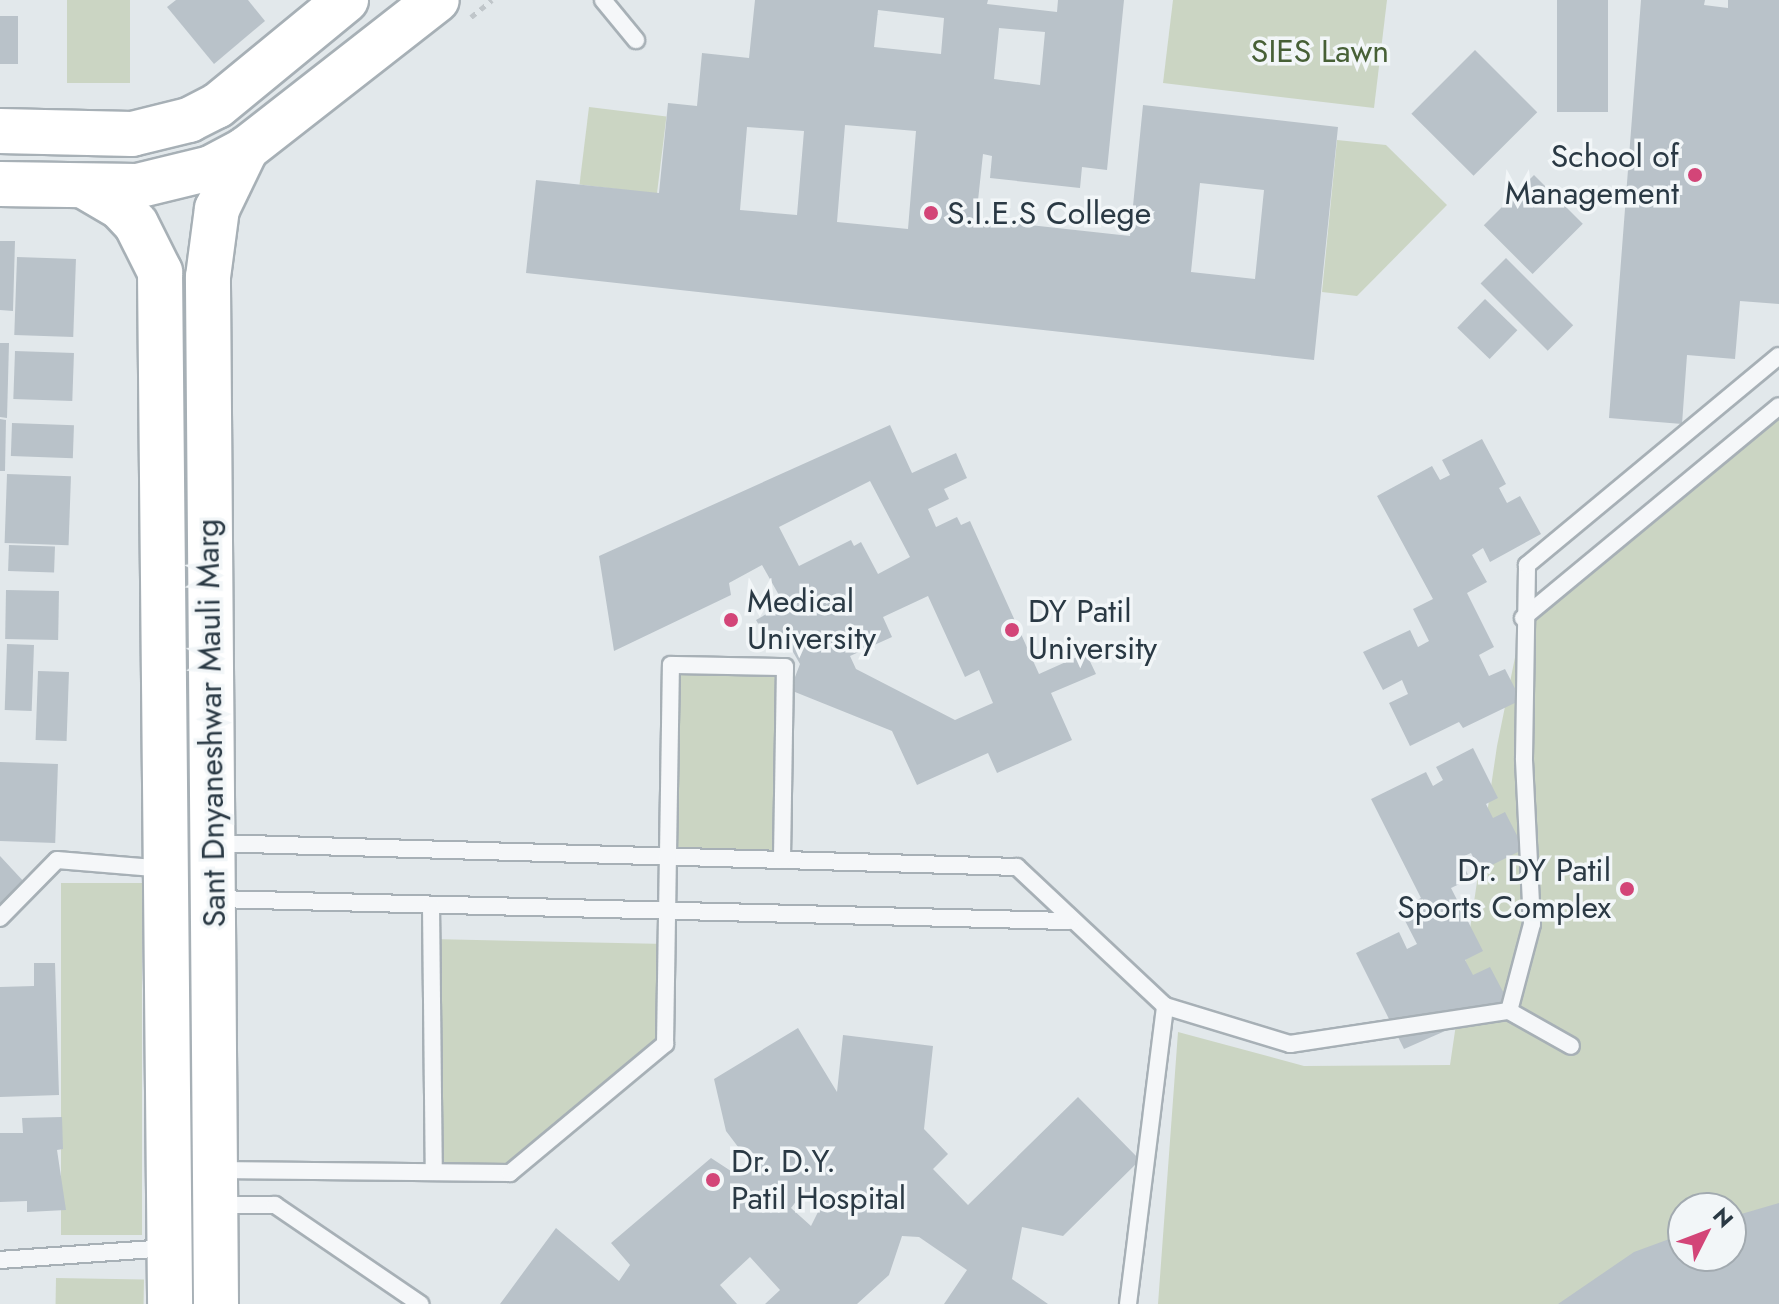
<!DOCTYPE html>
<style>
body{margin:0}
#map{position:relative;width:1779px;height:1304px;overflow:hidden;background:#e2e8eb;font-family:Jost,sans-serif}
div>[style]{position:absolute}
.green>*{inset:0;background:#cbd5c3;transform-origin:0 0}
.building>*{inset:0;background:#b9c2c9;transform-origin:0 0}
.path>*{height:5px;margin-top:-2.5px;transform-origin:0;background:repeating-linear-gradient(90deg,#c0c6ca 0 6px,transparent 0 12px)}
.roads{filter:drop-shadow(2px 0 #a7b0b6) drop-shadow(-2px 0 #a7b0b6) drop-shadow(0 2px #a7b0b6) drop-shadow(0 -2px #a7b0b6)}
.lane>*{height:16px;margin:-8px;padding:0 8px;transform-origin:8px;border-radius:8px;background:#f5f7f9}
.secondary>*{height:44px;margin:-22px;padding:0 22px;transform-origin:22px;border-radius:22px;background:#fff}
.dots>*{width:22px;height:22px;translate:-50% -50%;box-sizing:border-box;border:4px solid #f2f6f8;border-radius:50%}
span{translate:-50% -50%;white-space:nowrap;text-align:center;line-height:1.15;-webkit-text-stroke:7px #f2f6f8;paint-order:stroke}
.park-label{font-size:32px;color:#476036}
.poi-label{font-size:32px;color:#2a3944}
.right{translate:-100% -50%;text-align:right}
.left{translate:0 -50%;text-align:left}
.street-label{font-size:32px;color:#2a3944}
.north{position:absolute;left:1667px;top:1192px;width:80px;height:80px;box-sizing:border-box;background:#f2f6f8;border:2px solid #a2aab0;border-radius:50%;rotate:48deg;font-size:22px;font-weight:700;line-height:32px;text-align:center;color:#2a3944}
.north::after{content:'';display:block;margin:auto;width:28px;height:36px;background:#d34578;clip-path:polygon(50% 0,100% 100%,50% 72%,0 100%)}
</style>
<div id="map">
<div class="green">
<div style="left:67px;top:0;width:63px;height:83px"></div>
<div style="clip-path:polygon(1173px 0,1387px 0,1374px 108px,1163px 83px)"></div>
<div style="left:589px;top:107px;width:78px;height:78px;rotate:7deg"></div>
<div style="clip-path:polygon(1337px 140px,1386px 145px,1447px 205px,1357px 296px,1322px 292px)"></div>
<div style="clip-path:polygon(evenodd,1779px 406px,1779px 1304px,1158px 1304px,1178px 1032px,1304px 1066px,1450px 1065px,1497px 746px,1523px 618px,1779px 406px,1683px 1208px,1731px 1208px,1731px 1256px,1683px 1256px,1683px 1208px)"></div>
<div style="left:671px;top:665px;width:114px;height:191px;rotate:1deg"></div>
<div style="left:61px;top:883px;width:81px;height:352px"></div>
<div style="clip-path:polygon(431px 939px,667px 944px,665px 1044px,510px 1173px,434px 1171px)"></div>
<div style="left:56px;top:1278px;width:88px;height:26px;rotate:1deg"></div>
</div>
<div class="building">
<div style="clip-path:polygon(176px 0,248px 0,265px 21px,214px 64px,167px 7px)"></div>
<div style="clip-path:polygon(evenodd,755px 0,988px 0,987px 4px,1057px 12px,1058px 0,1124px 0,1107px 170px,1082px 167px,1080px 188px,990px 178px,992px 156px,983px 154px,976px 219px,1130px 236px,1143px 105px,1338px 127px,1314px 360px,526px 273px,536px 180px,659px 193px,668px 103px,697px 106px,702px 53px,749px 58px,755px 0,878px 10px,944px 18px,941px 54px,874px 47px,878px 10px,755px 0,999px 28px,1045px 32px,1040px 85px,994px 79px,999px 28px,755px 0,845px 125px,916px 131px,908px 229px,837px 222px,845px 125px,755px 0,747px 127px,804px 131px,797px 215px,740px 210px,747px 127px,755px 0,1200px 183px,1264px 190px,1255px 279px,1191px 272px,1200px 183px)"></div>
<div style="left:1557px;top:0;width:51px;height:112px"></div>
<div style="clip-path:polygon(1641px 0,1705px 0,1704px 5px,1728px 8px,1728px 0,1779px 0,1779px 304px,1740px 301px,1735px 359px,1687px 355px,1682px 424px,1609px 418px)"></div>
<div style="left:0;top:16px;width:18px;height:48px"></div>
<div style="left:1475px;top:50px;width:88px;height:90px;rotate:45deg"></div>
<div style="left:1534px;top:175px;width:69px;height:71px;rotate:45deg"></div>
<div style="clip-path:polygon(0 241px,15px 241px,13px 311px,0 310px)"></div>
<div style="left:17px;top:257px;width:59px;height:78px;rotate:2deg"></div>
<div style="left:1506px;top:258px;width:95px;height:36px;rotate:45deg"></div>
<div style="left:1485px;top:299px;width:45px;height:40px;rotate:44deg"></div>
<div style="clip-path:polygon(0 343px,9px 343px,7px 418px,0 417px)"></div>
<div style="left:15px;top:351px;width:59px;height:48px;rotate:2deg"></div>
<div style="clip-path:polygon(0 419px,6px 420px,5px 471px,0 471px)"></div>
<div style="left:12px;top:423px;width:62px;height:33px;rotate:2deg"></div>
<div style="clip-path:polygon(evenodd,890px 425px,912px 473px,956px 453px,967px 478px,944px 489px,949px 499px,928px 509px,936px 527px,957px 517px,961px 525px,970px 521px,1039px 674px,1086px 653px,1096px 674px,1051px 693px,1072px 740px,997px 773px,988px 753px,917px 785px,892px 731px,790px 690px,800px 664px,785px 638px,771px 646px,756px 620px,784px 604px,762px 565px,729px 583px,731px 595px,614px 651px,599px 556px,890px 425px,870px 481px,910px 557px,878px 574px,861px 542px,854px 546px,851px 540px,799px 566px,779px 527px,870px 481px,890px 425px,928px 596px,965px 677px,979px 670px,993px 703px,955px 720px,856px 669px,850px 656px,892px 637px,883px 617px,928px 596px)"></div>
<div style="clip-path:polygon(1482px 439px,1506px 484px,1499px 488px,1507px 503px,1520px 496px,1541px 534px,1490px 562px,1483px 548px,1472px 555px,1487px 582px,1467px 593px,1494px 647px,1479px 655px,1489px 676px,1505px 669px,1521px 700px,1463px 728px,1459px 722px,1410px 746px,1389px 703px,1408px 694px,1402px 680px,1383px 690px,1363px 652px,1410px 630px,1418px 647px,1429px 641px,1413px 609px,1433px 599px,1377px 496px,1432px 466px,1440px 480px,1450px 475px,1442px 460px)"></div>
<div style="left:7px;top:474px;width:64px;height:69px;rotate:2deg"></div>
<div style="left:9px;top:545px;width:46px;height:26px;rotate:2deg"></div>
<div style="left:6px;top:590px;width:53px;height:49px;rotate:1deg"></div>
<div style="left:7px;top:644px;width:27px;height:66px;rotate:2deg"></div>
<div style="left:38px;top:671px;width:31px;height:69px;rotate:2deg"></div>
<div style="clip-path:polygon(1473px 748px,1498px 798px,1486px 804px,1493px 818px,1505px 812px,1524px 849px,1480px 871px,1471px 853px,1460px 858px,1470px 879px,1451px 888px,1483px 951px,1465px 960px,1473px 975px,1490px 967px,1509px 1003px,1404px 1049px,1356px 953px,1399px 932px,1407px 949px,1417px 944px,1399px 909px,1421px 898px,1371px 799px,1426px 772px,1433px 786px,1443px 780px,1436px 767px)"></div>
<div style="left:0;top:762px;width:58px;height:79px;rotate:2deg"></div>
<div style="clip-path:polygon(0 856px,26px 884px,0 909px)"></div>
<div style="clip-path:polygon(34px 963px,55px 963px,59px 1095px,0 1097px,0 987px,34px 986px)"></div>
<div style="clip-path:polygon(evenodd,798px 1028px,837px 1092px,843px 1035px,933px 1046px,924px 1129px,948px 1154px,933px 1169px,968px 1205px,1078px 1097px,1140px 1160px,1063px 1236px,1022px 1227px,1012px 1279px,1048px 1304px,944px 1304px,967px 1270px,919px 1237px,902px 1236px,889px 1275px,857px 1304px,765px 1304px,780px 1290px,750px 1257px,720px 1285px,737px 1304px,500px 1304px,556px 1228px,619px 1281px,630px 1265px,611px 1243px,711px 1158px,737px 1175px,751px 1164px,726px 1131px,714px 1079px,798px 1028px,804px 1191px,822px 1204px,811px 1226px,791px 1208px,804px 1191px)"></div>
<div style="clip-path:polygon(62px 1117px,63px 1149px,57px 1150px,66px 1210px,27px 1212px,27px 1201px,0 1202px,0 1133px,23px 1133px,22px 1118px)"></div>
<div style="clip-path:polygon(1779px 1203px,1779px 1304px,1558px 1304px,1634px 1252px,1683px 1234px,1683px 1256px,1731px 1256px,1731px 1217px)"></div>
</div>
<div class="path">
<div style="left:471px;top:17px;width:27px;rotate:-39deg"></div>
</div>
<div class="roads">
<div class="lane">
<div style="left:603px;top:0;width:52px;rotate:50.5deg"></div>
<div style="left:1523px;top:618px;width:332px;rotate:-39.6deg"></div>
<div style="left:214px;top:843px;width:803px;rotate:1.71deg"></div>
<div style="left:1017px;top:867px;width:203px;rotate:43.2deg"></div>
<div style="left:1165px;top:1006px;width:131px;rotate:16.9deg"></div>
<div style="left:1290px;top:1044px;width:221px;rotate:-8.6deg"></div>
<div style="left:1509px;top:1011px;width:71px;rotate:29.4deg"></div>
<div style="left:216px;top:899px;width:854px;rotate:1.48deg"></div>
<div style="left:431px;top:905px;width:266px;rotate:89.4deg"></div>
<div style="left:0;top:918px;width:81px;rotate:-45.5deg"></div>
<div style="left:57px;top:860px;width:109px;rotate:4.7deg"></div>
<div style="left:1509px;top:1011px;width:90px;rotate:-75.2deg"></div>
<div style="left:1532px;top:924px;width:166px;rotate:-92.8deg"></div>
<div style="left:1524px;top:758px;width:193px;rotate:-89.1deg"></div>
<div style="left:1527px;top:565px;width:327px;rotate:-39.7deg"></div>
<div style="left:216px;top:1170px;width:294px;rotate:0.6deg"></div>
<div style="left:510px;top:1173px;width:202px;rotate:-39.8deg"></div>
<div style="left:665px;top:1044px;width:379px;rotate:-89.1deg"></div>
<div style="left:671px;top:665px;width:114px;rotate:1deg"></div>
<div style="left:785px;top:667px;width:193px;rotate:90.9deg"></div>
<div style="left:216px;top:1205px;width:59px"></div>
<div style="left:275px;top:1205px;width:176px;rotate:34.3deg"></div>
<div style="left:0;top:1260px;width:168px;rotate:-4.1deg"></div>
<div style="left:1128px;top:1304px;width:300px;rotate:-82.9deg"></div>
</div>
<div class="secondary">
<div style="left:0;top:131px;width:132px;rotate:1.3deg"></div>
<div style="left:132px;top:134px;width:59px;rotate:-13.8deg"></div>
<div style="left:189px;top:120px;width:31px;rotate:-27deg"></div>
<div style="left:217px;top:106px;width:167px;rotate:-39.4deg"></div>
<div style="left:0;top:184px;width:137px;rotate:0.8deg"></div>
<div style="left:137px;top:186px;width:76px;rotate:-13.7deg"></div>
<div style="left:211px;top:168px;width:40px;rotate:-28deg"></div>
<div style="left:246px;top:149px;width:242px;rotate:-38deg"></div>
<div style="left:84px;top:186px;width:42px;rotate:30.3deg"></div>
<div style="left:120px;top:207px;width:23px;rotate:47deg"></div>
<div style="left:136px;top:224px;width:54px;rotate:63.4deg"></div>
<div style="left:160px;top:272px;width:1032px;rotate:89.44deg"></div>
<div style="left:216px;top:1304px;width:1027px;rotate:-90.45deg"></div>
<div style="left:208px;top:277px;width:69px;rotate:-82.5deg"></div>
<div style="left:217px;top:209px;width:67px;rotate:-64.2deg"></div>
</div>
</div>
<div class="dots">
<div style="left:1695px;top:175px;background:#d34578"></div>
<div style="left:931px;top:213px;background:#d34578"></div>
<div style="left:731px;top:620px;background:#d34578"></div>
<div style="left:1012px;top:630px;background:#d34578"></div>
<div style="left:1627px;top:889px;background:#d34578"></div>
<div style="left:713px;top:1180px;background:#d34578"></div>
</div>
<div class="park-label">
<span style="left:1320px;top:51px">SIES Lawn</span>
</div>
<div class="poi-label">
<span class="right" style="left:1679px;top:175px">School of<br>Management</span>
<span class="left" style="left:947px;top:213px">S.I.E.S College</span>
<span class="left" style="left:747px;top:620px">Medical<br>University</span>
<span class="left" style="left:1028px;top:630px">DY Patil<br>University</span>
<span class="right" style="left:1611px;top:889px">Dr. DY Patil<br>Sports Complex</span>
<span class="left" style="left:731px;top:1180px">Dr. D.Y.<br>Patil Hospital</span>
</div>
<div class="street-label">
<span style="left:211px;top:723px;rotate:-91deg">Sant Dnyaneshwar Mauli Marg</span>
</div>
<div class="north">N</div>
</div>
